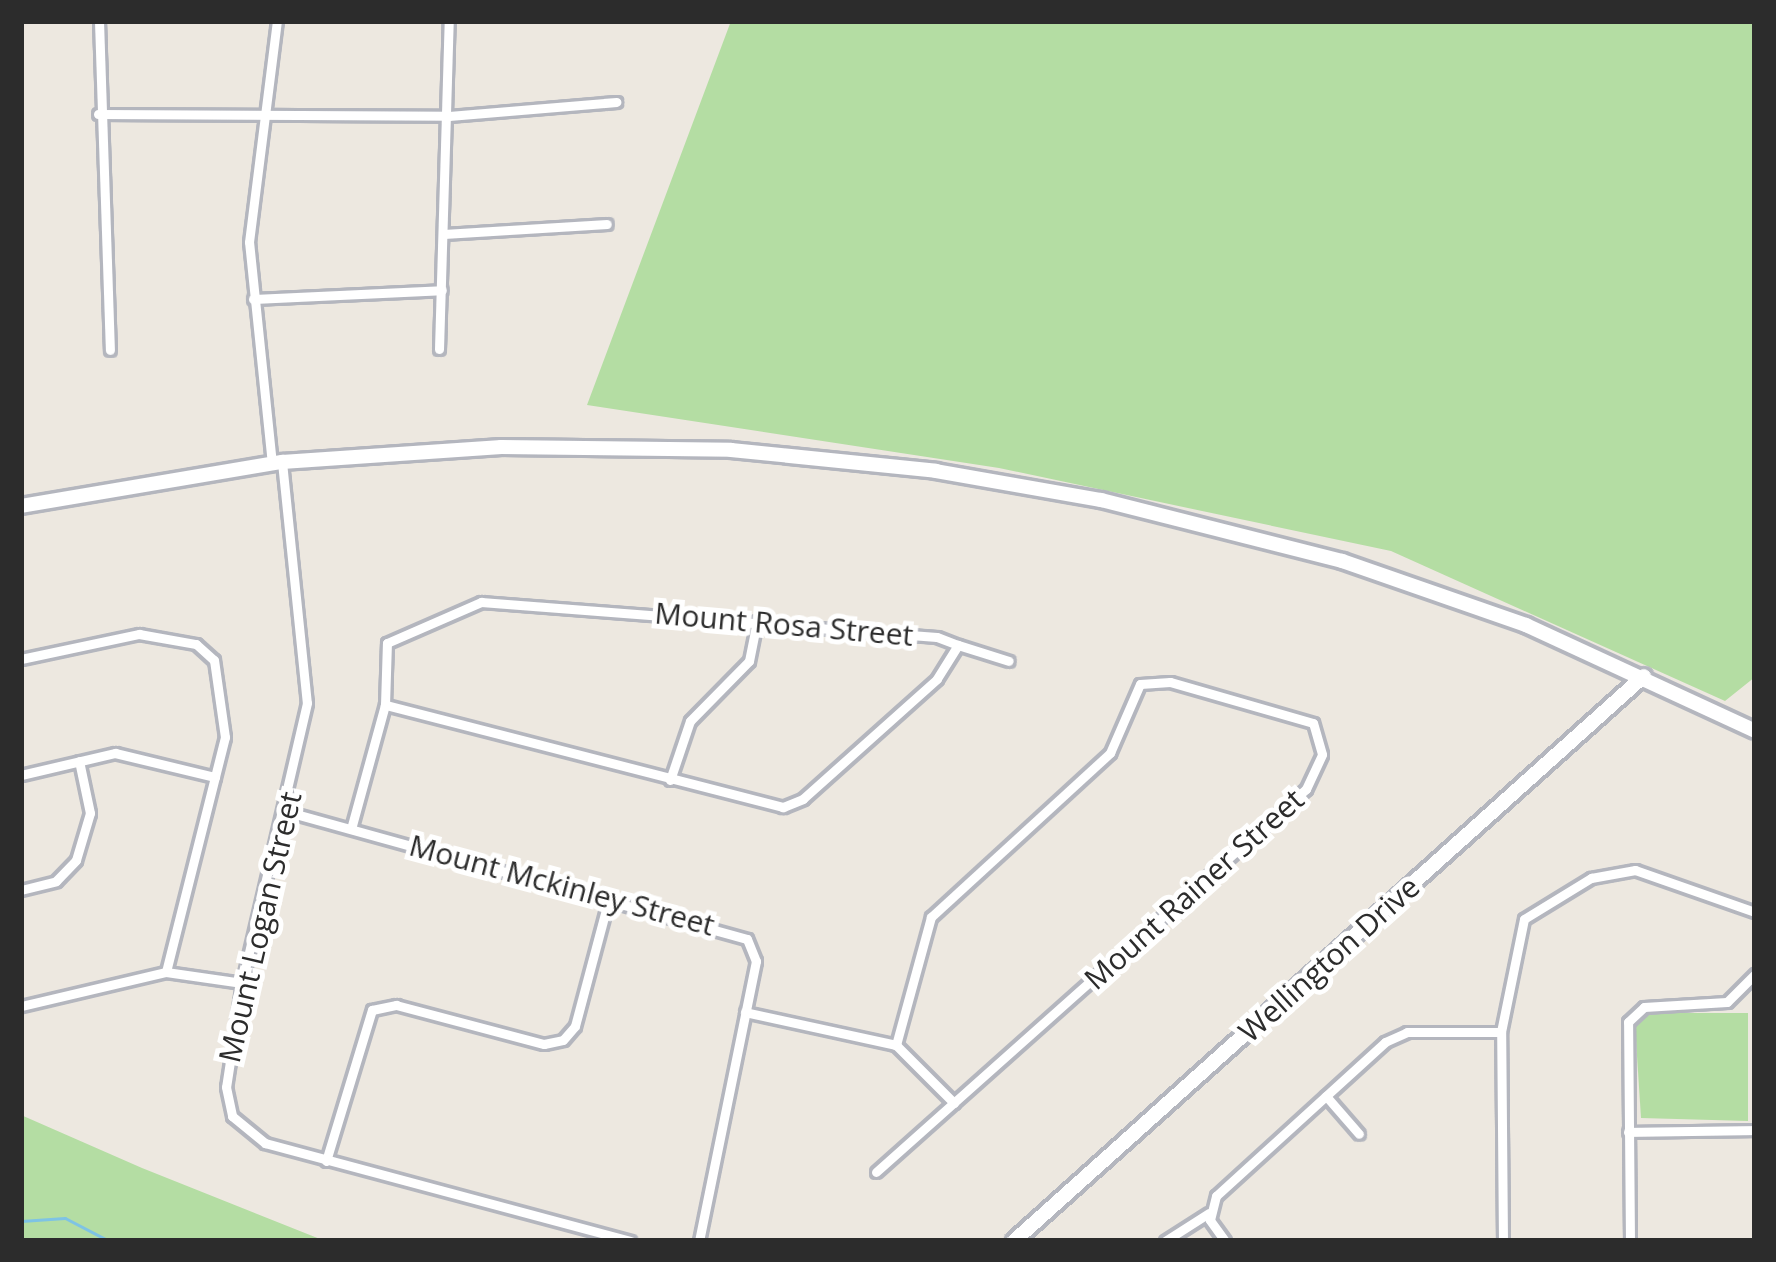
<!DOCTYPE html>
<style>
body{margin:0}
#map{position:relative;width:1776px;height:1262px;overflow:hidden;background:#ede8e0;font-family:"Open Sans",sans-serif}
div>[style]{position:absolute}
.green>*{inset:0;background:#b4dda3}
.stream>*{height:3px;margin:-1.5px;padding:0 1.5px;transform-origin:1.5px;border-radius:1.5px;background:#7ec3e4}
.roads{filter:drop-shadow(3px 0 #b4b6be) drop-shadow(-3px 0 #b4b6be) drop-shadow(0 3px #b4b6be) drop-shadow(0 -3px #b4b6be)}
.street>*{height:9px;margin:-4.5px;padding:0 4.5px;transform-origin:4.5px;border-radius:4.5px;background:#fff}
.secondary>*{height:14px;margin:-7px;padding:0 7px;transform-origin:7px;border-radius:7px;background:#fff}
span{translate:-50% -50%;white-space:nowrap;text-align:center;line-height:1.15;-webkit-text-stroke:10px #fff;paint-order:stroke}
.street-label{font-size:30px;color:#2c2c2c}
.frame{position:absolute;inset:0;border:24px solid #2c2c2c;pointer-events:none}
</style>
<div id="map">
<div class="green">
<div style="clip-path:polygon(731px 21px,1755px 21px,1755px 677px,1725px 701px,1391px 551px,999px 468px,587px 405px)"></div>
<div style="clip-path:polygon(1644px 1013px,1748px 1013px,1748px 1121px,1641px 1118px,1635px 1025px)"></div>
<div style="clip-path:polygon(21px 1115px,142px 1168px,325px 1241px,21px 1241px)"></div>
</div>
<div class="stream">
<div style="left:21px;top:1221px;width:44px;rotate:-3.9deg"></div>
<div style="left:65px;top:1218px;width:50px;rotate:27.6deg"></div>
</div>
<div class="roads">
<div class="street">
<div style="left:99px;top:21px;width:329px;rotate:88.1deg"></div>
<div style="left:98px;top:114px;width:351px;rotate:0.3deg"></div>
<div style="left:449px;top:116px;width:168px;rotate:-4.8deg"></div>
<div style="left:444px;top:234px;width:163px;rotate:-3.5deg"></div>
<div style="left:253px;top:299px;width:189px;rotate:-2.7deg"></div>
<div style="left:439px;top:349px;width:328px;rotate:-88.3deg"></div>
<div style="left:282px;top:462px;width:242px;rotate:84.1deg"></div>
<div style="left:307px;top:703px;width:287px;rotate:103.1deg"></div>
<div style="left:242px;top:983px;width:105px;rotate:98.7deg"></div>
<div style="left:226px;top:1087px;width:30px;rotate:78deg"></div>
<div style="left:232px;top:1116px;width:43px;rotate:39.3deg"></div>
<div style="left:265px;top:1143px;width:378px;rotate:15deg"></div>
<div style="left:272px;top:464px;width:223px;rotate:-95.9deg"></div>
<div style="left:249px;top:242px;width:223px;rotate:-82.8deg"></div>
<div style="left:958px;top:645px;width:53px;rotate:17.4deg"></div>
<div style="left:21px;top:659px;width:121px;rotate:-12deg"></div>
<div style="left:139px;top:634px;width:58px;rotate:10deg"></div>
<div style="left:196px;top:644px;width:24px;rotate:42deg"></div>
<div style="left:214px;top:660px;width:78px;rotate:81.9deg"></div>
<div style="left:225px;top:737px;width:242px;rotate:104.1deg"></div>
<div style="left:166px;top:972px;width:77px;rotate:8.2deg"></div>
<div style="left:21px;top:775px;width:97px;rotate:-13.2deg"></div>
<div style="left:115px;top:753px;width:103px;rotate:13.5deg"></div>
<div style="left:670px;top:780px;width:62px;rotate:-71.3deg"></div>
<div style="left:690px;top:721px;width:84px;rotate:-45.5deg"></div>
<div style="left:749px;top:661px;width:41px;rotate:-78.7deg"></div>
<div style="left:285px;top:811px;width:479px;rotate:15.5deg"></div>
<div style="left:747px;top:939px;width:24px;rotate:68deg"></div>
<div style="left:756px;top:961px;width:286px;rotate:101.5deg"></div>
<div style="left:351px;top:829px;width:129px;rotate:-74.7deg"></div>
<div style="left:385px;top:705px;width:62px;rotate:-88.2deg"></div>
<div style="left:387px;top:643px;width:103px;rotate:-23.6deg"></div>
<div style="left:481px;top:602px;width:457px;rotate:4.4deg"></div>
<div style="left:937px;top:637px;width:22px;rotate:21deg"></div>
<div style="left:958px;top:645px;width:40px;rotate:122deg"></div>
<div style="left:937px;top:679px;width:180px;rotate:138.2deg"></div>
<div style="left:803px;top:799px;width:22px;rotate:158deg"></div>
<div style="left:783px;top:807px;width:411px;rotate:-165.6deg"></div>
<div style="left:21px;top:890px;width:36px;rotate:-14deg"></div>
<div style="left:56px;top:881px;width:29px;rotate:-46deg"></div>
<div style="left:76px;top:860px;width:49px;rotate:-73.4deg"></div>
<div style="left:90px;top:813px;width:53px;rotate:-101.9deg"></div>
<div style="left:21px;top:1006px;width:149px;rotate:-13.2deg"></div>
<div style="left:745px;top:1012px;width:155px;rotate:12.3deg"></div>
<div style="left:896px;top:1045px;width:82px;rotate:45deg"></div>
<div style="left:1326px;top:1096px;width:50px;rotate:49deg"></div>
<div style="left:1628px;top:1132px;width:127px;rotate:-0.9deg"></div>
<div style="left:326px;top:1161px;width:158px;rotate:-73.1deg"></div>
<div style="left:372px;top:1010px;width:25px;rotate:-12deg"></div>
<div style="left:396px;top:1005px;width:153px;rotate:14.8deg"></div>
<div style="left:544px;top:1044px;width:19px;rotate:-12deg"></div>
<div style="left:563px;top:1040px;width:18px;rotate:-49deg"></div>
<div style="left:575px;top:1026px;width:132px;rotate:-75.1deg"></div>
<div style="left:876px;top:1172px;width:576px;rotate:-41.69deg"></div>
<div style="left:1306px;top:789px;width:38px;rotate:-65deg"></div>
<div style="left:1322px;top:754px;width:32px;rotate:-106deg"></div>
<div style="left:1313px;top:723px;width:149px;rotate:-164deg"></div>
<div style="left:1170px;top:682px;width:30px;rotate:176deg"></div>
<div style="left:1140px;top:684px;width:75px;rotate:113.5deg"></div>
<div style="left:1110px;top:753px;width:243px;rotate:137.5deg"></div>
<div style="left:931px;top:917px;width:133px;rotate:105.3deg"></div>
<div style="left:1165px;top:1241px;width:52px;rotate:-32.5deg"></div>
<div style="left:1225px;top:1241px;width:26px;rotate:-126deg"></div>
<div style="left:1210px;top:1220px;width:25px;rotate:-76deg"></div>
<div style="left:1216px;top:1196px;width:229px;rotate:-42.3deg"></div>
<div style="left:1385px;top:1042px;width:24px;rotate:-24deg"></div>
<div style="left:1407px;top:1032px;width:94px"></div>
<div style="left:1503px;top:1241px;width:209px;rotate:-90.5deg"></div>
<div style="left:1501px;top:1032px;width:115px;rotate:-78.5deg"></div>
<div style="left:1524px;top:919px;width:79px;rotate:-31.5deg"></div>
<div style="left:1591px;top:878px;width:45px;rotate:-10.3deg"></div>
<div style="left:1635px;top:870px;width:127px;rotate:19.3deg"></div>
<div style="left:1630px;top:1241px;width:219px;rotate:-90.5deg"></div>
<div style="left:1628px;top:1022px;width:22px;rotate:-43deg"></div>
<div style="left:1644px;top:1007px;width:83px;rotate:-3.4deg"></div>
<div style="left:1727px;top:1002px;width:40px;rotate:-45deg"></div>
</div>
<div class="secondary">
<div style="left:21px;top:506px;width:265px;rotate:-9.6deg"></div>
<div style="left:282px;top:462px;width:220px;rotate:-3.9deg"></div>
<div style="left:501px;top:447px;width:230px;rotate:0.7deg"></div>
<div style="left:731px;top:450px;width:206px;rotate:5.8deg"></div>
<div style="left:936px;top:471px;width:168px;rotate:10deg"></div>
<div style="left:1101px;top:500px;width:249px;rotate:14.2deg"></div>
<div style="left:1342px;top:561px;width:195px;rotate:19.2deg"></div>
<div style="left:1526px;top:625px;width:252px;rotate:24.8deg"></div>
<div style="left:1014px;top:1241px;width:846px;rotate:-41.89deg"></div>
</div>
</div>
<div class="street-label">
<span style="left:784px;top:624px;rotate:5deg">Mount Rosa Street</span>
<span style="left:562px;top:885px;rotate:15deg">Mount Mckinley Street</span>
<span style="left:1194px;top:889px;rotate:-42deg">Mount Rainer Street</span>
<span style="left:260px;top:927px;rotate:-77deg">Mount Logan Street</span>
<span style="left:1329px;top:959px;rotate:-42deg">Wellington Drive</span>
</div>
<div class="frame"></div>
</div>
